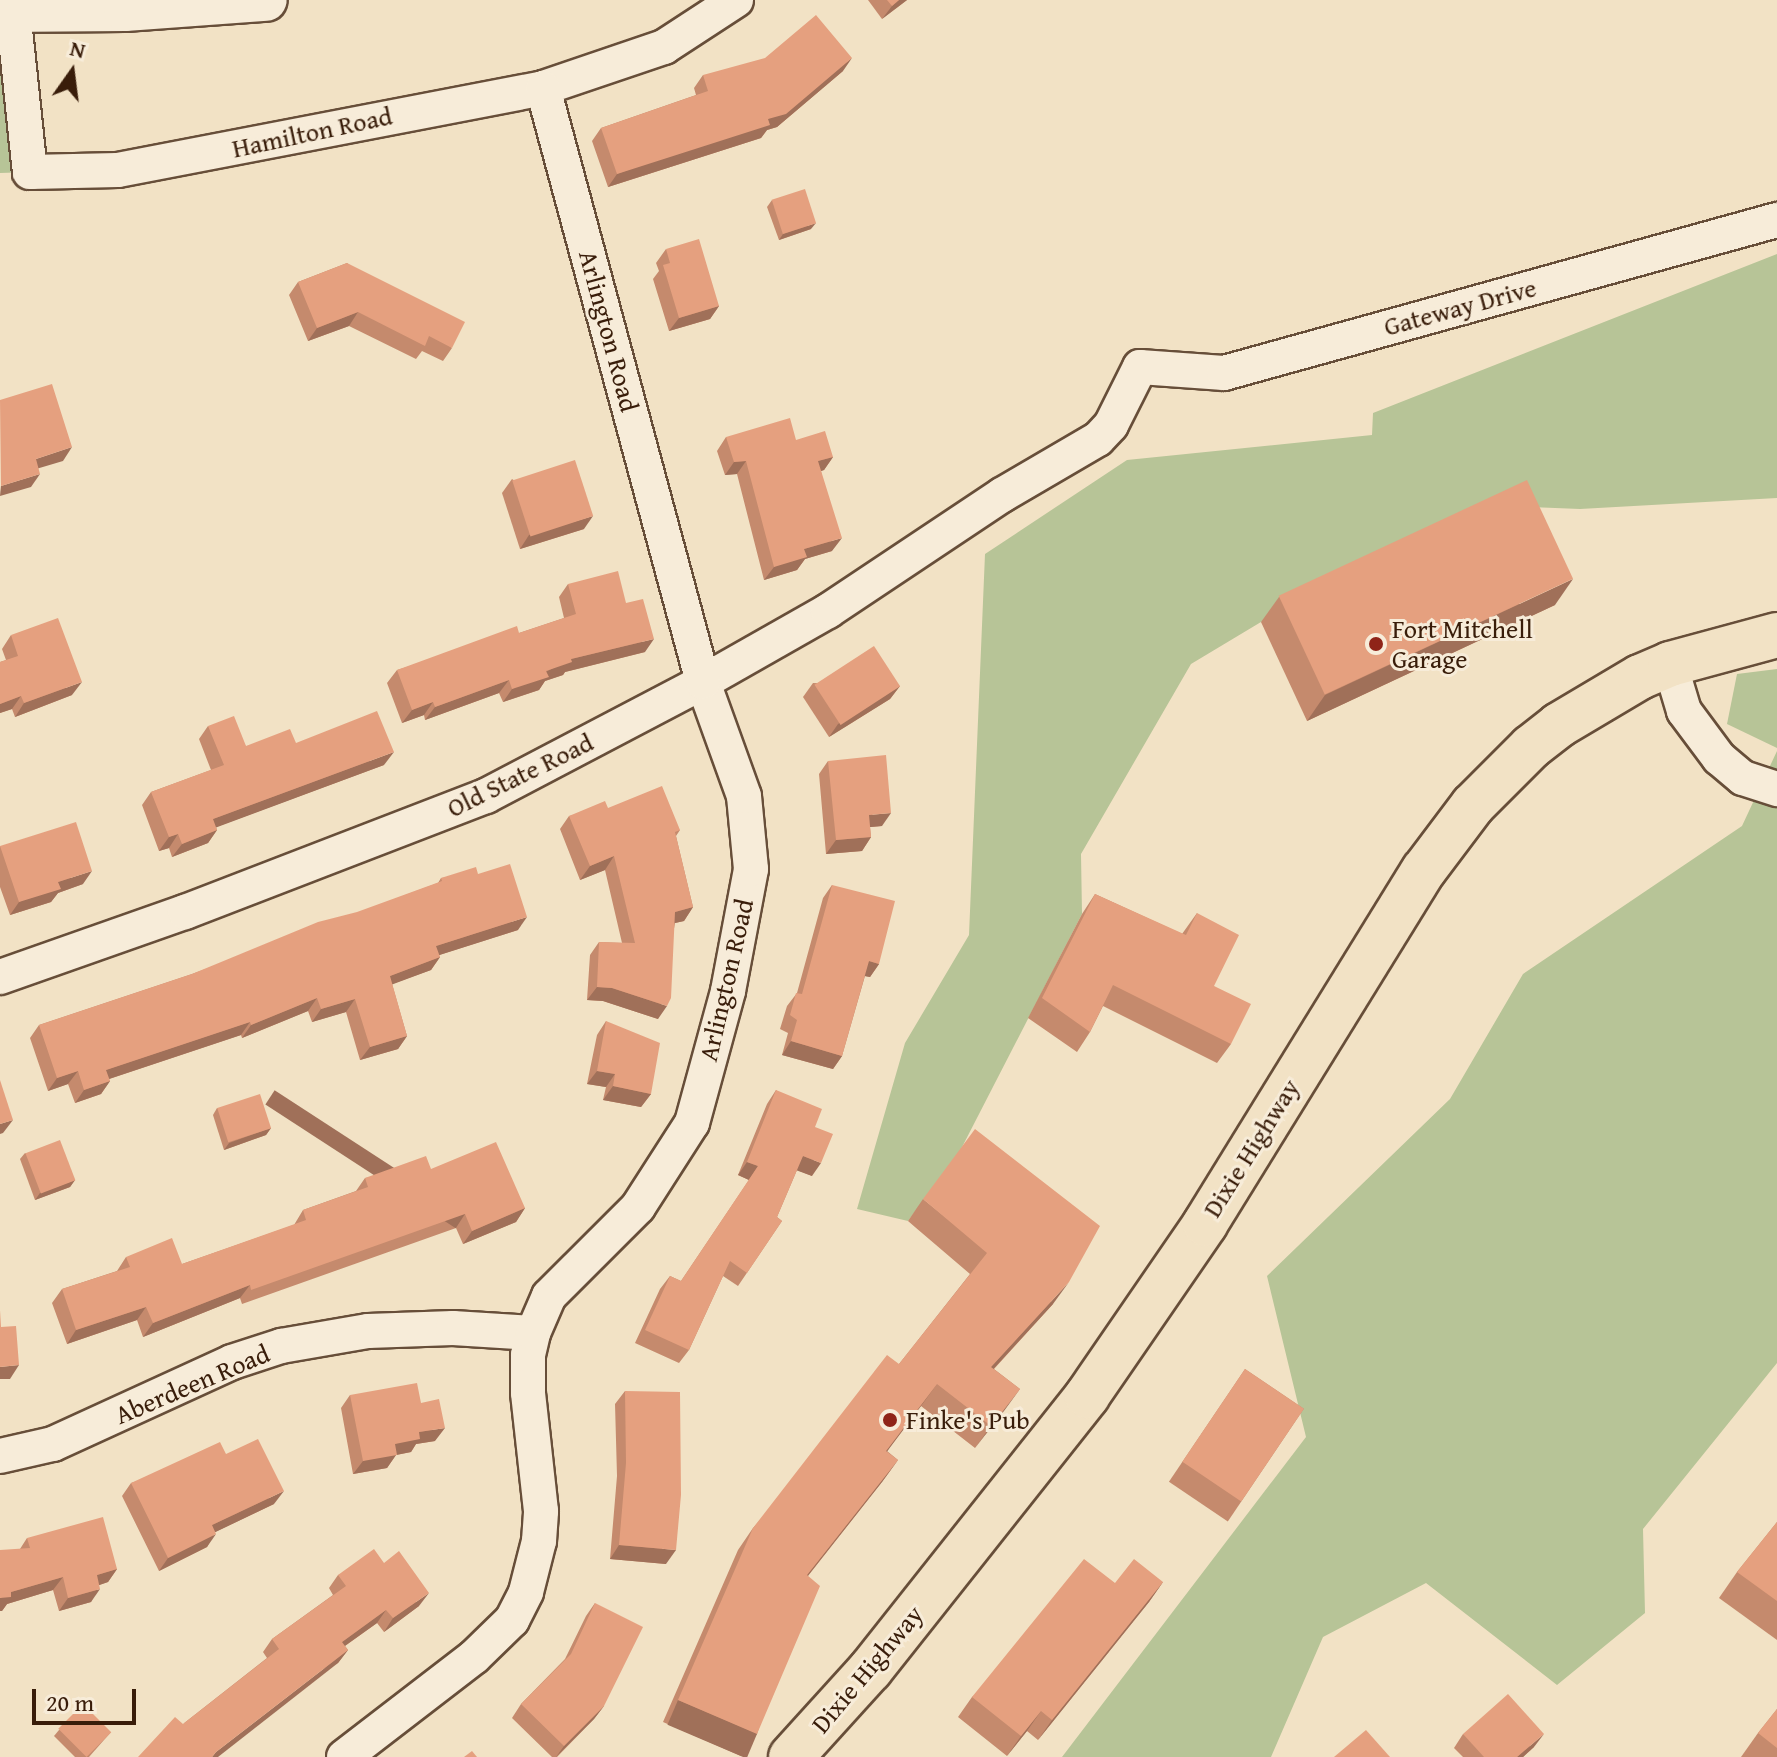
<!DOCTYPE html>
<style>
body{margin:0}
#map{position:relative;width:1777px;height:1757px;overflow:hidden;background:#f2e2c5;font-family:"Gentium Book Plus",serif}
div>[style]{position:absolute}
.green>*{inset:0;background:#b7c497}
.roads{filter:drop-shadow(2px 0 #674e39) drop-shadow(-2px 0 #674e39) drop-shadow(0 2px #674e39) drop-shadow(0 -2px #674e39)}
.minor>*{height:34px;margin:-17px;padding:0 17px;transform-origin:17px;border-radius:17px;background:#f7ecd9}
.tertiary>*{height:42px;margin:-21px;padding:0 21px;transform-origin:21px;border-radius:21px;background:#f7ecd9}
.primary>*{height:44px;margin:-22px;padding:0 22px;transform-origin:22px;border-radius:22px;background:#f2e2c5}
.wall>*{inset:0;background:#c58a6d;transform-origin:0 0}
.shaded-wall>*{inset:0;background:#a07059;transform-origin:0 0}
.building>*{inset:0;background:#e5a07f;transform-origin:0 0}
.dots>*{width:22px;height:22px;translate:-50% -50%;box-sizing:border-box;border:4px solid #f7ecd9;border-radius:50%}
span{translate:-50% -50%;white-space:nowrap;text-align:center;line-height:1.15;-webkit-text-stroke:6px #f7ecd9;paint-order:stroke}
.street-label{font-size:26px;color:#391d0a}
.poi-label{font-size:26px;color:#391d0a}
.left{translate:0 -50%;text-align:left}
.north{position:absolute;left:32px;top:32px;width:80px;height:80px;-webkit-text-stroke:6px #f7ecd9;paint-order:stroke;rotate:14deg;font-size:22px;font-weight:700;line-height:32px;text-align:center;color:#391d0a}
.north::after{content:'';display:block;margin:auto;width:28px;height:36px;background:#391d0a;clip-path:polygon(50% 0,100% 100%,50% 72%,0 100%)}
.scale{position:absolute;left:32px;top:1689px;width:104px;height:36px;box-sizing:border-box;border:4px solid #391d0a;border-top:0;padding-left:10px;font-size:24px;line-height:28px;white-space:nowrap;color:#391d0a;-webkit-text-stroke:6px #f7ecd9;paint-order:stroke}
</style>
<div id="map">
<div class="green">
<div style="clip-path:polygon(0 11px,30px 172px,0 173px)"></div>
<div style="clip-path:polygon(1777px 254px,1777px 498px,1580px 509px,1509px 506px,1261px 622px,1191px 664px,1081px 854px,1082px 914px,960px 1151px,908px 1221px,857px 1209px,905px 1043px,969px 935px,985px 554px,1127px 460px,1372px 435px,1373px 413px)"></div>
<div style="clip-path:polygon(1777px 669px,1777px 748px,1727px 724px,1737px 674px)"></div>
<div style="clip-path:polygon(1777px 751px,1777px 1363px,1643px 1529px,1645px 1613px,1557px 1685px,1426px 1583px,1323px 1637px,1271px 1757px,1062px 1757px,1306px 1437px,1267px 1276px,1450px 1099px,1523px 974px,1742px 826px)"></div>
</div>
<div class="roads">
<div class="minor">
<div style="left:13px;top:11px;width:162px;rotate:84deg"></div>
<div style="left:30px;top:172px;width:88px;rotate:-1.3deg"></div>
<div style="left:118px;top:170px;width:433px;rotate:-10.9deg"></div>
<div style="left:543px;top:88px;width:128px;rotate:-18.7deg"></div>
<div style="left:664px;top:47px;width:86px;rotate:-33.1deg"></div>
<div style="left:1670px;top:664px;width:49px;rotate:73.4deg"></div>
<div style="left:1684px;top:711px;width:59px;rotate:53.3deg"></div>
<div style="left:1719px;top:758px;width:31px;rotate:40deg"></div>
<div style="left:1743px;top:778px;width:36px;rotate:18deg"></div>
<div style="left:0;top:977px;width:196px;rotate:-19.4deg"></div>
<div style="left:185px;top:912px;width:323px;rotate:-21.1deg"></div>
<div style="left:486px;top:796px;width:245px;rotate:-27.7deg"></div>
<div style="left:703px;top:682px;width:144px;rotate:-29.6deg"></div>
<div style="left:828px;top:611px;width:209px;rotate:-33.7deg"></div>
<div style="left:1002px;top:495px;width:111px;rotate:-30.3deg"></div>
<div style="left:1098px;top:439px;width:19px;rotate:-47deg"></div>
<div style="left:1111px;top:425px;width:65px;rotate:-63.4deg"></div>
<div style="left:1140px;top:367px;width:84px;rotate:4.1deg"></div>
<div style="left:1224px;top:373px;width:574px;rotate:-15.47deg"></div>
<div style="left:0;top:1456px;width:54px;rotate:-12.8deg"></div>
<div style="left:53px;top:1444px;width:197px;rotate:-24.6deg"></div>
<div style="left:232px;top:1362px;width:52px;rotate:-18.1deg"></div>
<div style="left:281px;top:1346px;width:88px;rotate:-9.8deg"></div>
<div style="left:368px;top:1331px;width:85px;rotate:-2deg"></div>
<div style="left:453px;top:1328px;width:80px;rotate:3.6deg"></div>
<div style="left:344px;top:1757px;width:164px;rotate:-37.6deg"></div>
<div style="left:474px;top:1657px;width:53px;rotate:-44.2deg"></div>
<div style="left:512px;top:1620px;width:31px;rotate:-63deg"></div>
<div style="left:526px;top:1592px;width:53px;rotate:-75.7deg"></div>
<div style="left:539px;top:1541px;width:30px;rotate:-86deg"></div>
<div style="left:541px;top:1511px;width:119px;rotate:-96.3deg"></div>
<div style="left:528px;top:1393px;width:38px;rotate:-90deg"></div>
<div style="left:528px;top:1355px;width:23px;rotate:-77deg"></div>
<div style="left:533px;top:1333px;width:40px;rotate:-66.6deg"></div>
<div style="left:549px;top:1296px;width:126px;rotate:-45deg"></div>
<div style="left:638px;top:1207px;width:100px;rotate:-57.3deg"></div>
<div style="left:692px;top:1123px;width:137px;rotate:-74.7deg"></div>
<div style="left:728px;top:991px;width:124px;rotate:-79.3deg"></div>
<div style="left:751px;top:869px;width:73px;rotate:-95.5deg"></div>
<div style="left:744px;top:796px;width:121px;rotate:-109.8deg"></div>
<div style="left:703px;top:682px;width:615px;rotate:-105.08deg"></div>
</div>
<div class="tertiary">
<div style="left:0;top:11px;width:125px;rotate:-0.5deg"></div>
<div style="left:125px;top:10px;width:141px;rotate:-4.1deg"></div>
</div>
<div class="primary">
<div style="left:791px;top:1757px;width:118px;rotate:-47.8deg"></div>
<div style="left:870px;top:1670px;width:350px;rotate:-51.6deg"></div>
<div style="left:1087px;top:1396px;width:209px;rotate:-55.5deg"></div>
<div style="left:1205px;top:1224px;width:416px;rotate:-58.3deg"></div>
<div style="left:1424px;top:870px;width:81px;rotate:-53deg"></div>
<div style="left:1473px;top:805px;width:82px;rotate:-45deg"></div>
<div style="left:1531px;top:747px;width:36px;rotate:-38deg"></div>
<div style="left:1559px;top:725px;width:94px;rotate:-30.7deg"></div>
<div style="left:1640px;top:677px;width:33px;rotate:-23deg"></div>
<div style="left:1670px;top:664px;width:111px;rotate:-15.2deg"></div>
</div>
</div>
<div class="wall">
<div style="clip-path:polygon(868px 0,907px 0,882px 19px)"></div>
<div style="clip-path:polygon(843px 71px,777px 127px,767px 130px,761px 138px,608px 187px,592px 141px,601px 128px,696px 95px,694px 88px,703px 75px)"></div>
<div style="clip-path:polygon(772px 200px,811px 229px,779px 240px,767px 207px)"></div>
<div style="clip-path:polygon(666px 249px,719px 306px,710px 319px,669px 331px,653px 279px,659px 271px,656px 263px)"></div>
<div style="clip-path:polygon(347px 263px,452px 348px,443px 361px,422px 351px,416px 359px,349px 326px,308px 341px,289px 295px,298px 282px)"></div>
<div style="clip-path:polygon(726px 437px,796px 440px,833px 457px,824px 470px,821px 471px,832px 551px,805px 559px,797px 570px,764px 580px,737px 474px,725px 475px,717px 451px)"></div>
<div style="clip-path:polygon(512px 479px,584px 529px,520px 549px,502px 493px)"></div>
<div style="clip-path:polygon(568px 584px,626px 603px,645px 652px,565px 672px,563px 675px,545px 681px,539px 690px,503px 702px,499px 693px,425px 720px,424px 715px,402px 723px,387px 683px,397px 670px,519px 633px,564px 618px,559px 597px)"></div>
<div style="clip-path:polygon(1279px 597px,1555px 605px,1307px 721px,1261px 622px)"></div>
<div style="clip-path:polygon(11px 635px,72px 695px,15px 717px,12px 709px,0 713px,0 662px,6px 660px,2px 649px)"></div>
<div style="clip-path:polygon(813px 683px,900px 686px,890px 699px,829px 737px,803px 697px)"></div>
<div style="clip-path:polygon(208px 726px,246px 746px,296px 743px,384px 765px,216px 827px,217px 830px,208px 843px,172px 857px,169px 848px,159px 851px,142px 805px,151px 792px,211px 770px,199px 739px)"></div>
<div style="clip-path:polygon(828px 761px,882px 826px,870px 827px,871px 837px,862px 851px,826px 854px,819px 774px)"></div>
<div style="clip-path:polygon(608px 808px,680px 830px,676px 836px,693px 907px,684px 921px,675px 923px,658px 1019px,603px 1001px,587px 1000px,590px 955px,599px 942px,622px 943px,605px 870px,580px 880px,560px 829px,569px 816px)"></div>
<div style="clip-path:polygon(0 846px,83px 884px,58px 893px,51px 902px,10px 915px,0 887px)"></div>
<div style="clip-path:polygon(478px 874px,518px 930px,439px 955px,440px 957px,431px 970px,392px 984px,407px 1036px,398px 1049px,360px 1060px,346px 1012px,312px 1022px,308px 1011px,242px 1038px,241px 1035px,109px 1079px,110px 1081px,101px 1094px,75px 1103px,68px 1084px,48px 1091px,30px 1038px,39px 1025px,192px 974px,438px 883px,441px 878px)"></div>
<div style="clip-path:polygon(832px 885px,879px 964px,870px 977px,865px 976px,842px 1056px,833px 1069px,782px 1055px,788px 1033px,780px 1029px,787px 1006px,797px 993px,823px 898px)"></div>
<div style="clip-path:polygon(1095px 894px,1182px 934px,1197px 913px,1214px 986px,1231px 1044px,1217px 1063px,1103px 1006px,1090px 1032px,1077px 1052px,1028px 1018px,1082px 914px)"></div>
<div style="clip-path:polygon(606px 1021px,651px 1094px,641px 1107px,603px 1100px,606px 1087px,587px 1084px,597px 1035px)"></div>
<div style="clip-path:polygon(776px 1090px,815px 1127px,812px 1176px,797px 1170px,777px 1217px,782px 1221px,738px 1286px,723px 1276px,689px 1350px,679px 1363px,635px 1343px,660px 1289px,670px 1276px,681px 1281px,749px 1180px,738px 1175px,767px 1104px)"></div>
<div style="clip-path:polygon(217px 1108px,271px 1128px,266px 1135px,224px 1150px,213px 1115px)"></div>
<div style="clip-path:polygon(25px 1153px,75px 1180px,70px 1187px,35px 1200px,20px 1159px)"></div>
<div style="clip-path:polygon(431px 1169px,525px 1208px,516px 1222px,463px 1244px,456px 1228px,242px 1304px,240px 1298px,143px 1337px,137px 1320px,67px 1344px,52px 1303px,62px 1289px,117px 1271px,126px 1257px,182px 1264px,294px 1225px,303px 1210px,356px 1191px,365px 1178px)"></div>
<div style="clip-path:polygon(923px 1199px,1053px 1304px,994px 1369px,1020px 1389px,975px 1448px,921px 1406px,887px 1451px,898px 1460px,882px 1482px,808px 1576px,757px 1734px,741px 1756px,663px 1722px,738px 1550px,753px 1528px,899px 1364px,970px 1274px,908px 1221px)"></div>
<div style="left:1245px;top:1369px;width:71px;height:136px;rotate:34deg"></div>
<div style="clip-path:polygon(625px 1391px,666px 1564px,610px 1559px,617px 1476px,615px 1404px)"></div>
<div style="clip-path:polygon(350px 1395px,421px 1403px,435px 1441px,416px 1444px,411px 1452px,396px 1455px,387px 1468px,353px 1474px,341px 1408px)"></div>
<div style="clip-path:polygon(226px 1454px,274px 1504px,215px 1532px,207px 1547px,159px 1571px,122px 1496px,131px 1483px)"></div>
<div style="clip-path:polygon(1777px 1522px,1777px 1640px,1719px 1598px,1737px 1572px)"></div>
<div style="clip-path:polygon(27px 1538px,117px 1569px,108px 1582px,99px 1585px,91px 1602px,59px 1611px,53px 1590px,7px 1604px,2px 1611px,20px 1549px)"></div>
<div style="clip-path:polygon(384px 1563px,419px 1606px,384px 1632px,377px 1623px,345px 1646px,348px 1650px,338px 1663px,183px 1724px,267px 1658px,263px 1652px,272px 1639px,333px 1595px,329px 1588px,338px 1575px)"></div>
<div style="clip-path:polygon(1163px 1582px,1149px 1602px,1038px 1740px,1027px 1731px,1007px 1756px,958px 1717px,972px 1697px,1115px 1583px)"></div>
<div style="clip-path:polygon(595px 1603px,604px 1706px,594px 1719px,557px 1757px,552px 1757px,512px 1718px,521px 1704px,565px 1659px,586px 1616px)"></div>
<div style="clip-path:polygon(1777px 1709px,1777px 1757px,1741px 1757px,1758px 1733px)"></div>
<div style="clip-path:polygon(59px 1730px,111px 1732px,89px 1757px,75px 1757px,54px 1736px)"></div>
<div style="clip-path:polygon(1463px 1734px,1534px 1747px,1523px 1757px,1463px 1757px,1454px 1748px)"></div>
</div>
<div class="shaded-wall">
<div style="clip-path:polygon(899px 0,907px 0,882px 19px,892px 6px)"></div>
<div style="clip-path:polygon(852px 58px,843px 71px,777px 127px,767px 130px,761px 138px,608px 187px,617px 174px,768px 119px)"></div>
<div style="clip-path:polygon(816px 223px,811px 229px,779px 240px,783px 234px)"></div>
<div style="clip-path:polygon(719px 306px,710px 319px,669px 331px,679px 318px)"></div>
<div style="clip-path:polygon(358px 312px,349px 326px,308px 341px,317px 328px)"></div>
<div style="clip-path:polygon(72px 447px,63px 461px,26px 472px,36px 459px)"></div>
<div style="clip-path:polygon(833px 457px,824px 470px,808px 475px,818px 461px)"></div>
<div style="clip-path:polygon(746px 461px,737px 474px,725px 475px,734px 462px)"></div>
<div style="clip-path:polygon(40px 474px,31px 487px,0 496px,1px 486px)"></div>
<div style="clip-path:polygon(593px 516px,584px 529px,520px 549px,529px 535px)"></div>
<div style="clip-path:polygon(842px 538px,832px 551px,805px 559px,797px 570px,764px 580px,774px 567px,804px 549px)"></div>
<div style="clip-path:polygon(1573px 579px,1555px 605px,1307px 721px,1325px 695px)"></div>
<div style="clip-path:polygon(654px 639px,645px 652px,565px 672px,563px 675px,545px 681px,539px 690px,503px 702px,512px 689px,571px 659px)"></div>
<div style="clip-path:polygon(509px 680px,499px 693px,425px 720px,435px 707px)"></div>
<div style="clip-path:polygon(82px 682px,72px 695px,15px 717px,24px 703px)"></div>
<div style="clip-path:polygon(900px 686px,890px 699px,829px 737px,838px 724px)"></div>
<div style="clip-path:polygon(21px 696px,12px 709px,0 713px,0 704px)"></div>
<div style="clip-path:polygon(433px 702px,424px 715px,402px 723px,412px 710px)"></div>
<div style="clip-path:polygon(394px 752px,384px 765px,204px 832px,213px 819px)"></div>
<div style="clip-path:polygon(891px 813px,882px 826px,860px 828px,869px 815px)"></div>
<div style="clip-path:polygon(217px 830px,208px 843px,172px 857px,182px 844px)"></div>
<div style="clip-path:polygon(178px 834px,169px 848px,159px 851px,169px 837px)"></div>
<div style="clip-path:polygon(871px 837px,862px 851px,826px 854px,836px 840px)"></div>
<div style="clip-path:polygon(614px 856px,605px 870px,580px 880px,590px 866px)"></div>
<div style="clip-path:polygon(92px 871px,83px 884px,58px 893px,51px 902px,10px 915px,19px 902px,58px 882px)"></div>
<div style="clip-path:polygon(693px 907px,684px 921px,666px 925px,675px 912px)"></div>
<div style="clip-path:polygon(527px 917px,518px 930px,427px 959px,436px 946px)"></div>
<div style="clip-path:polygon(440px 957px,431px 970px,380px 989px,390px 976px)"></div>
<div style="clip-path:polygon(869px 961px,879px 964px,870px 977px,859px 975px)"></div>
<div style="clip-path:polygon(597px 987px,612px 988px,667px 1006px,658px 1019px,603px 1001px,587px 1000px)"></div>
<div style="clip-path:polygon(317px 998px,308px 1011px,242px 1038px,251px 1025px)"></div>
<div style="clip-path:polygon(355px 999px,346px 1012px,312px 1022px,321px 1009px)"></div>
<div style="clip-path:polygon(250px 1022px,241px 1035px,97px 1083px,106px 1070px)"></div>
<div style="clip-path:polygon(407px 1036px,398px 1049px,360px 1060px,370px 1047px)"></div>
<div style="clip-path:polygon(791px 1041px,842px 1056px,833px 1069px,782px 1055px)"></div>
<div style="clip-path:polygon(78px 1071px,68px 1084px,48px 1091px,57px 1078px)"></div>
<div style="clip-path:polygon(597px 1071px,615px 1074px,606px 1087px,587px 1084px)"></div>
<div style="clip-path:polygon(110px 1081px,101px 1094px,75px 1103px,84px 1090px)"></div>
<div style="clip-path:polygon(613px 1086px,651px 1094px,641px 1107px,603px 1100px)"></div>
<div style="clip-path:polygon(13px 1120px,3px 1133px,0 1134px,0 1124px)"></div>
<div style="clip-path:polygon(271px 1128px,266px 1135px,224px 1150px,229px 1143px)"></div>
<div style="clip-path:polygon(803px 1156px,821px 1163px,812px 1176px,793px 1169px)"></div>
<div style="clip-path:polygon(747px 1162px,758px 1166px,749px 1180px,738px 1175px)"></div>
<div style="clip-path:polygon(75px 1180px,70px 1187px,35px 1200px,40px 1193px)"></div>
<div style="clip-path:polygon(525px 1208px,516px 1222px,463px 1244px,472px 1231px)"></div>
<div style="left:465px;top:1214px;width:17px;height:227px;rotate:123deg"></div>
<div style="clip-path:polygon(1069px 1282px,1053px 1304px,975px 1389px,991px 1367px)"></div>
<div style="clip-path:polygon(250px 1285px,240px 1298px,143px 1337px,153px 1323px)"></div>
<div style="clip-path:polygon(146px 1307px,137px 1320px,67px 1344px,76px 1330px)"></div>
<div style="clip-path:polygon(19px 1365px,10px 1379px,0 1379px,0 1367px)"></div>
<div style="clip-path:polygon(937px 1384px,921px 1406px,871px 1473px,886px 1451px)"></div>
<div style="clip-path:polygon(1020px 1389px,1004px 1411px,975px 1448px,991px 1426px)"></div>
<div style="clip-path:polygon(445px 1428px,435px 1441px,416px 1444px,411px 1452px,396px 1455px,387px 1468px,353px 1474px,363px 1461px,395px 1444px,419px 1432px)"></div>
<div style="clip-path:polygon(898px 1460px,882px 1482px,791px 1597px,807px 1575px)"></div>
<div style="clip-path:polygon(284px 1491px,274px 1504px,203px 1538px,212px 1525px)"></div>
<div style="clip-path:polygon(216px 1534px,207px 1547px,159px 1571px,168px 1558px)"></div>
<div style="clip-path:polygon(619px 1545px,676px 1550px,666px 1564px,610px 1559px)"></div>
<div style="clip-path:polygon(117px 1569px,108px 1582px,88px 1589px,97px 1575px)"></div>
<div style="clip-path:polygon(63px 1577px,53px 1590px,7px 1604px,2px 1611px,0 1611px,0 1598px,11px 1592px)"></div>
<div style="clip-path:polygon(1163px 1582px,1149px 1602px,1038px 1740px,1052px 1720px)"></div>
<div style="clip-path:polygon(100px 1589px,91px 1602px,59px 1611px,68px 1598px)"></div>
<div style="clip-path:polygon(429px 1593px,419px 1606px,384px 1632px,393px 1618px)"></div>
<div style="clip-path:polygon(386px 1610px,377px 1623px,332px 1655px,342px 1642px)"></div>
<div style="clip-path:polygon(348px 1650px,338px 1663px,218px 1757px,212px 1757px,216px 1752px)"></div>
<div style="left:678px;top:1700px;width:86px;height:27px;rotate:23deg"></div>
<div style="clip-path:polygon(604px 1706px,594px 1719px,556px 1757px,564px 1746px)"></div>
<div style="clip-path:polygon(1041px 1711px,1027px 1731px,1007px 1756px,1021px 1736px)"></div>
<div style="clip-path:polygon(1544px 1734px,1534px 1747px,1523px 1757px,1517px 1757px)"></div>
</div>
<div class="building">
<div style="clip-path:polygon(887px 0,899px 0,892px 6px)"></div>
<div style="clip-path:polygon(816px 15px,852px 58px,786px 114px,768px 119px,770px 125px,617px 174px,601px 128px,708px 91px,703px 75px,765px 58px)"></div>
<div style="left:805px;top:189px;width:36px;height:35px;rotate:72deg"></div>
<div style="clip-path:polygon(699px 239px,719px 306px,679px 318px,663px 265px,670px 263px,666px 249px)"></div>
<div style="clip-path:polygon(347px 263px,465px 322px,452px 348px,429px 336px,425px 346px,358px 312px,317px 328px,298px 282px)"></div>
<div style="clip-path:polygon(52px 384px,72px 447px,36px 459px,40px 474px,1px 486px,0 400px)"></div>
<div style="clip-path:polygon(790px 418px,796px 440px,825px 431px,833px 457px,818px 461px,842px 538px,804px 549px,807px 557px,774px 567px,746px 461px,734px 462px,726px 437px)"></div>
<div style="left:575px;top:460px;width:59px;height:66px;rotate:72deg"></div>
<div style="left:1527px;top:480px;width:109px;height:274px;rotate:65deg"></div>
<div style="clip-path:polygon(618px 571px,626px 603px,643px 599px,654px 639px,571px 659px,572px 662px,546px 671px,549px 677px,512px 689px,509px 680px,435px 707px,433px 702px,412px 710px,397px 670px,517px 626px,519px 633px,576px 614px,568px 584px)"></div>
<div style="clip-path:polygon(58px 618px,82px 682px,24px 703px,21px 696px,0 704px,0 662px,18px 656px,11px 635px)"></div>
<div style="left:874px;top:646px;width:48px;height:71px;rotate:57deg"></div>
<div style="clip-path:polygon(377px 711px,394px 752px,213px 819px,217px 830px,182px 844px,178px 834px,169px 837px,151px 792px,224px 765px,208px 726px,234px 716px,246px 746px,290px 729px,296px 743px)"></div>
<div style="clip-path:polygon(886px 755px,891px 813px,869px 815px,871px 837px,836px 840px,828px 761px)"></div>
<div style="clip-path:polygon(662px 786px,680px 830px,675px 832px,693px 907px,675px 912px,671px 998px,667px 1006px,612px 988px,597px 987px,599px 942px,635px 943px,614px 856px,590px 866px,569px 816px,605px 801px,608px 808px)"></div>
<div style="clip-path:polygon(76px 822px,92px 871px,58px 882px,61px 889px,19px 902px,0 846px)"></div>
<div style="clip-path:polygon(510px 864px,527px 917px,436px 946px,440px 957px,390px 976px,407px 1036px,370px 1047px,355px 999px,321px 1009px,317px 998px,251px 1025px,250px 1022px,106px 1070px,110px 1081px,84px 1090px,78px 1071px,57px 1078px,39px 1025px,192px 974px,318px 922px,357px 912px,442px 881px,441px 878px,476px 867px,478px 874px)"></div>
<div style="clip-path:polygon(832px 885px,895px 901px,879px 964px,869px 961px,842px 1056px,791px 1041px,797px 1020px,790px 1015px,796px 993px,802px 994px)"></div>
<div style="clip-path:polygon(1095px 894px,1186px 935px,1197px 913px,1239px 935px,1214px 986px,1251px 1004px,1231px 1044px,1113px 985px,1090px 1032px,1042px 998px)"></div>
<div style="clip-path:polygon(606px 1021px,660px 1043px,651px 1094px,613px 1086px,615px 1074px,597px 1071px)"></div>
<div style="clip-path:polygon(0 1080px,13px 1120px,0 1124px)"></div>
<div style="clip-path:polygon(776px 1090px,822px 1109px,815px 1127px,833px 1134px,821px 1163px,803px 1156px,777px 1217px,782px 1221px,747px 1273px,730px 1261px,689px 1350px,645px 1330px,670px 1276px,681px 1281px,758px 1166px,747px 1162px)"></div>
<div style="left:260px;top:1094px;width:36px;height:45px;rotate:72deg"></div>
<div style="clip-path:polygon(975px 1129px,1100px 1226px,1069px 1282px,991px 1367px,1020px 1389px,991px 1426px,937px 1384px,886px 1451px,898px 1460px,807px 1575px,820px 1586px,757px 1734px,678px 1700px,753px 1528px,887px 1355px,899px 1364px,987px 1253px,923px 1199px)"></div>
<div style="left:60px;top:1140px;width:43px;height:37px;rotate:69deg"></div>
<div style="clip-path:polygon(496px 1142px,525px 1208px,472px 1231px,465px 1214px,251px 1290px,250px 1285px,153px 1323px,146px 1307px,76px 1330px,62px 1289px,130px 1267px,126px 1257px,172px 1238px,182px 1264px,306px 1220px,303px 1210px,368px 1187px,365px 1178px,426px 1156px,431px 1169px)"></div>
<div style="clip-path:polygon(0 1310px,1px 1327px,16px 1326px,19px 1365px,0 1367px)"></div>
<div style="left:1245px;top:1369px;width:71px;height:112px;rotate:34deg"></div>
<div style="clip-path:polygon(417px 1383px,421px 1403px,439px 1399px,445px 1428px,419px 1432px,420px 1439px,395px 1444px,397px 1455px,363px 1461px,350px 1395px)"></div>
<div style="clip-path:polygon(625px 1391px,680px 1392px,681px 1495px,676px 1550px,619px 1545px,626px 1463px)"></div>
<div style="clip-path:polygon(258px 1439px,284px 1491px,212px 1525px,216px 1534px,168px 1558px,131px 1483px,220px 1442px,226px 1454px)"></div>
<div style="clip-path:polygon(103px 1517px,117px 1569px,97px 1575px,100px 1589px,68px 1598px,63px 1577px,11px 1592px,11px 1597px,0 1598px,0 1550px,30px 1548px,27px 1538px)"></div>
<div style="clip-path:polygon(1777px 1522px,1777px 1601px,1737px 1572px)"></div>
<div style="clip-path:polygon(374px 1549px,384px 1563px,399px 1551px,429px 1593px,393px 1618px,386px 1610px,342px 1642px,348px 1650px,216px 1752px,212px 1757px,138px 1757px,175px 1717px,183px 1724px,279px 1649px,272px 1639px,346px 1586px,338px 1575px)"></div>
<div style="clip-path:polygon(1084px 1559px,1115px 1583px,1134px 1559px,1163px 1582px,1052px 1720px,1041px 1711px,1021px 1736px,972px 1697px)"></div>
<div style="clip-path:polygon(595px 1603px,643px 1627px,604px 1706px,564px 1746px,521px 1704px,571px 1654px)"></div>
<div style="clip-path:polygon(1508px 1694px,1544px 1734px,1517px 1757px,1484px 1757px,1463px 1734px)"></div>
<div style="left:83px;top:1704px;width:40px;height:35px;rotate:45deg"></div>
<div style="clip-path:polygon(1777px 1709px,1777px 1748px,1758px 1733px)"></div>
<div style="clip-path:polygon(1366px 1730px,1390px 1757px,1334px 1757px)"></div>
<div style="clip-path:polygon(472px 1751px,477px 1757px,464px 1757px)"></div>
</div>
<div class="dots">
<div style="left:1376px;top:644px;background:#8f2418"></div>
<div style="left:890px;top:1420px;background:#8f2418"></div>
</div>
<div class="street-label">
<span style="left:312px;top:132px;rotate:-12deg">Hamilton Road</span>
<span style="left:1460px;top:307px;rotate:-15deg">Gateway Drive</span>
<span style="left:609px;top:331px;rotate:75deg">Arlington Road</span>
<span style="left:520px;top:775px;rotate:-26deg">Old State Road</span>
<span style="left:726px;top:980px;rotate:-77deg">Arlington Road</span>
<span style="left:1251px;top:1148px;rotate:-58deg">Dixie Highway</span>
<span style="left:192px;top:1384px;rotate:-23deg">Aberdeen Road</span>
<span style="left:867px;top:1669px;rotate:-50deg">Dixie Highway</span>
</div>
<div class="poi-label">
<span class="left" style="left:1392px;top:644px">Fort Mitchell<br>Garage</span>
<span class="left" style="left:906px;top:1420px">Finke's Pub</span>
</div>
<div class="north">N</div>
<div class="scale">20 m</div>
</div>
